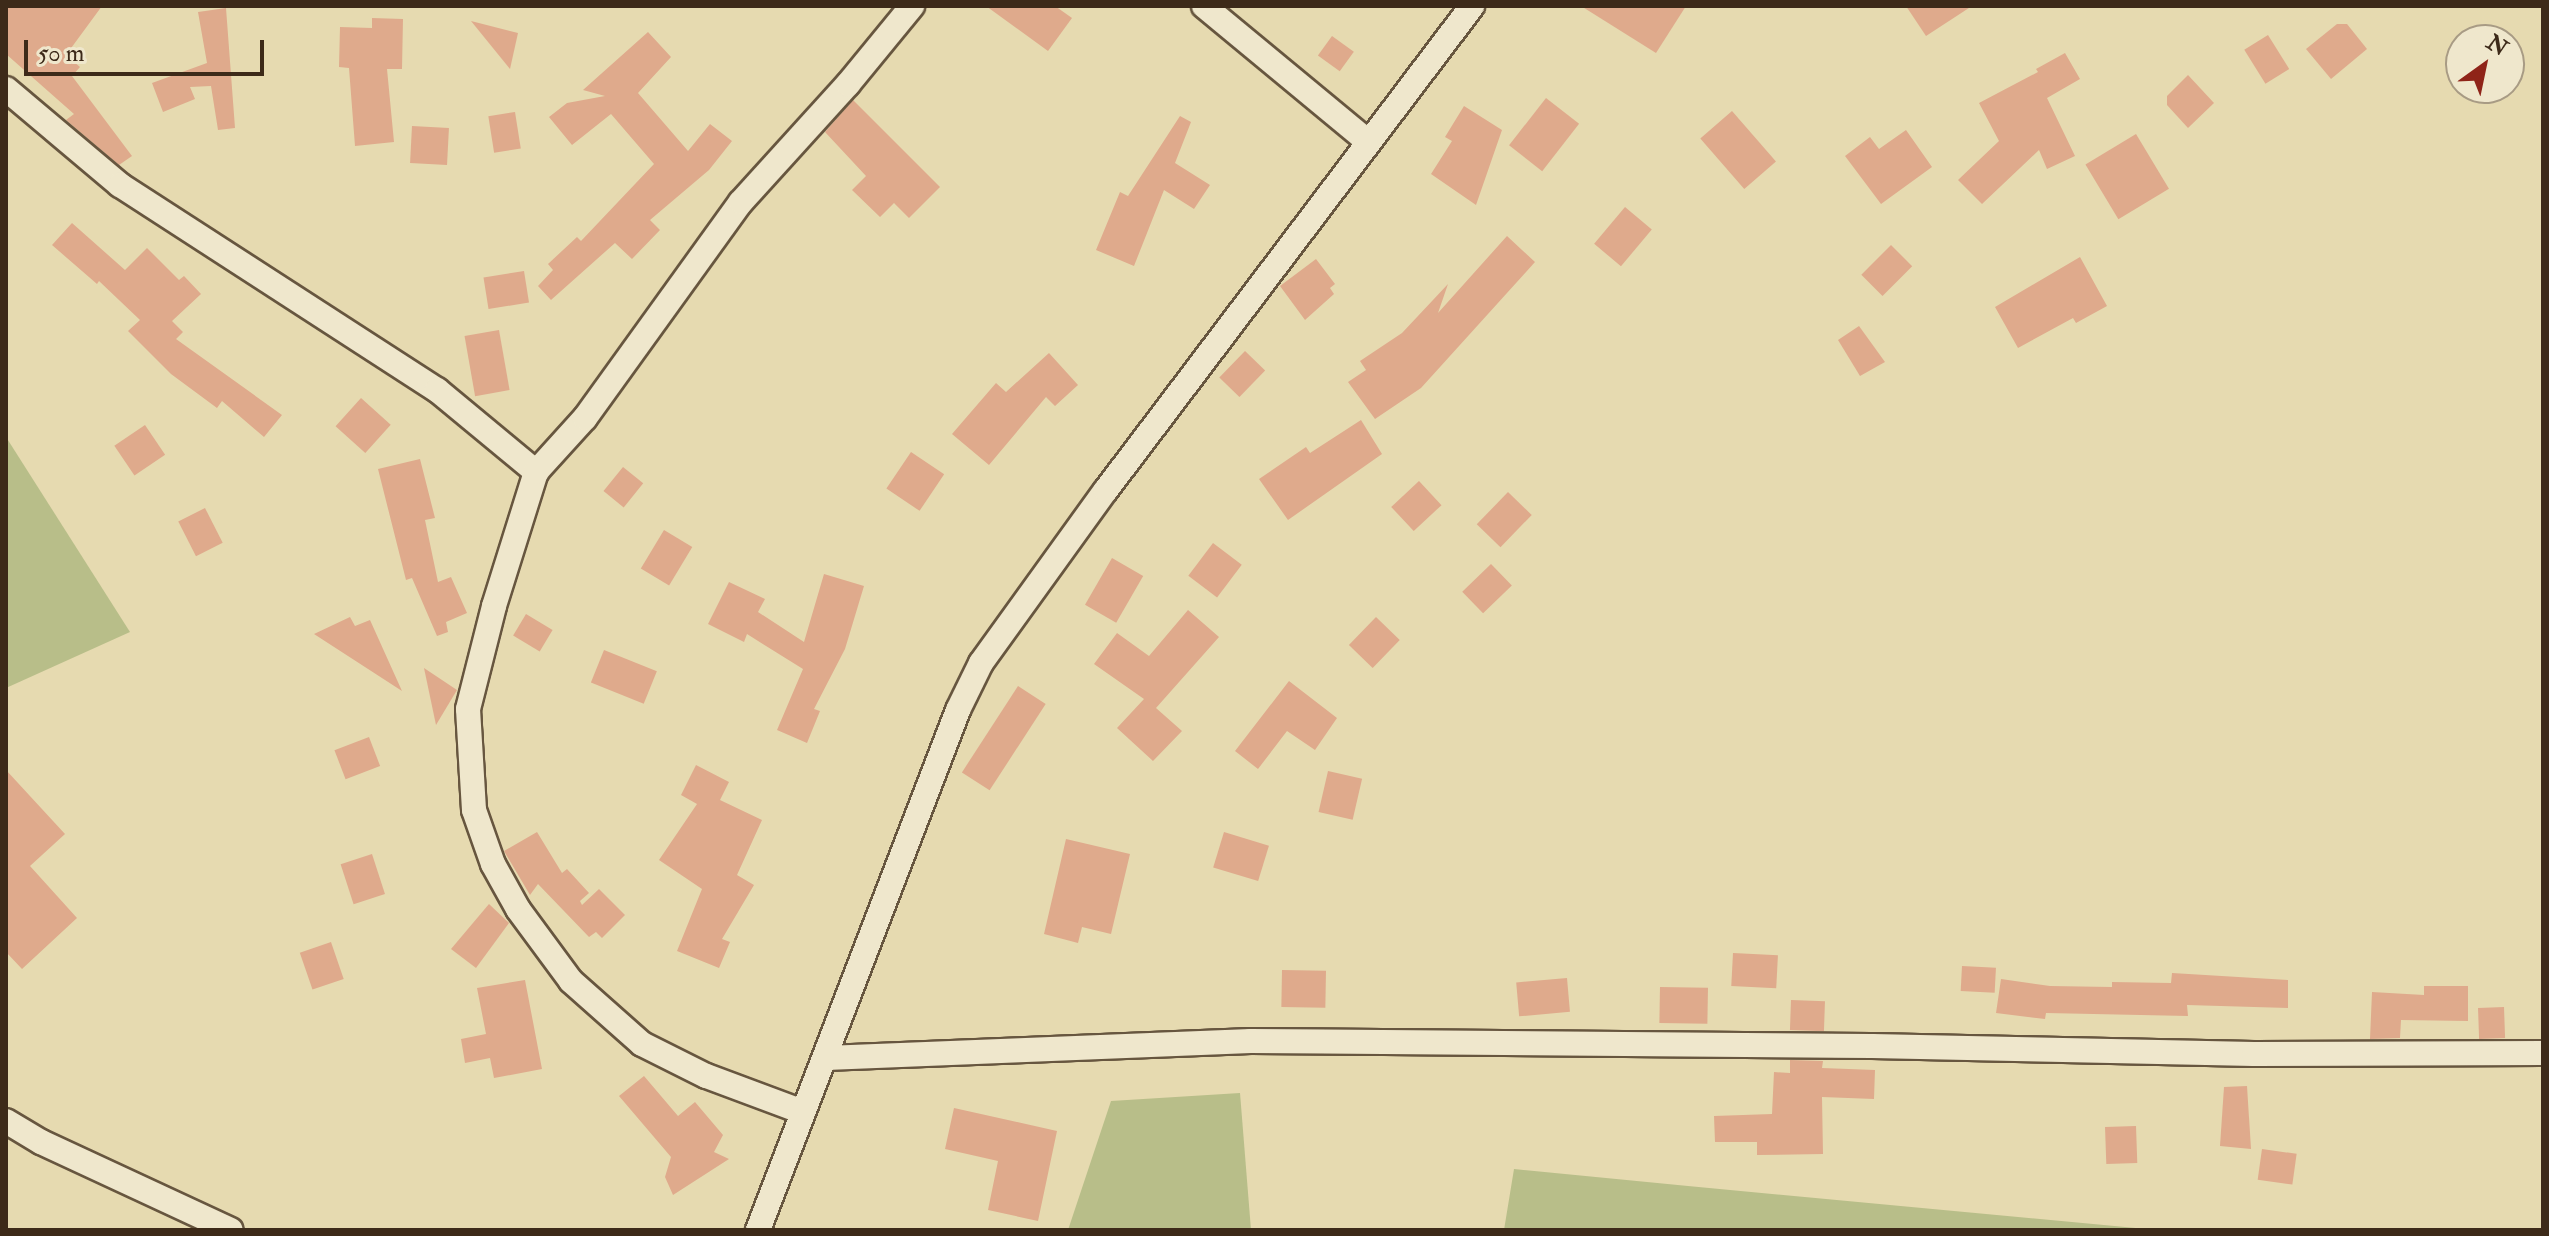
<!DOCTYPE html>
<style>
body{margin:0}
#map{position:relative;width:2549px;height:1236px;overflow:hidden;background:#e6dab0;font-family:"IM FELL Double Pica",serif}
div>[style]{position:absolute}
.green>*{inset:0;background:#b8be89}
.building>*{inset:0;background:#dfaa8c;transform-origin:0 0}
.roads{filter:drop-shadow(2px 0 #67563f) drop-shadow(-2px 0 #67563f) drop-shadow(0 2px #67563f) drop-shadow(0 -2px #67563f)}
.street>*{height:24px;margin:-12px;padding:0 12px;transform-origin:12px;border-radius:12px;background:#efe7cc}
span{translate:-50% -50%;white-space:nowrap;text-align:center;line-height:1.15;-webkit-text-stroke:6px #efe7cc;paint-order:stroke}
.frame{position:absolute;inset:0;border:8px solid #3d2a19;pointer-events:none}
.north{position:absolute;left:2445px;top:24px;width:80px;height:80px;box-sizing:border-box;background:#efe7cc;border:2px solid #a89b84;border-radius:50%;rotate:33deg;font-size:22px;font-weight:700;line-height:32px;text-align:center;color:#3d2a19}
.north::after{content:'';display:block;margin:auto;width:28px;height:36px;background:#8f2418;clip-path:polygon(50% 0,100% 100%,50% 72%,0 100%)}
.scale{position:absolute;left:24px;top:40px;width:240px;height:36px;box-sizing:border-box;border:4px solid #3d2a19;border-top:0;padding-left:10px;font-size:24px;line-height:28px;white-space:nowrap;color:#3d2a19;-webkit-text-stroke:6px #efe7cc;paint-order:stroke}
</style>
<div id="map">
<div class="green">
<div style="clip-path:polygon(6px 437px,130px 632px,6px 688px)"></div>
<div style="clip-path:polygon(1240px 1093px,1251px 1230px,1068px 1230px,1111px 1101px)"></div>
<div style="clip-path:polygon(1514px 1169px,1688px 1186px,2157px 1230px,1504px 1230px)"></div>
</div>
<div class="building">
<div style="clip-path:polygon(6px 6px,102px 6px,66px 55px,80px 67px,72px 76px,132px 156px,119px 165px,66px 120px,74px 114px,6px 54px)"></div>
<div style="clip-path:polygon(986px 6px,1055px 6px,1072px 18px,1048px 51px)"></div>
<div style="clip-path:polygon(1581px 6px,1686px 6px,1656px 53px)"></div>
<div style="clip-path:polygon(1906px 6px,1972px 6px,1926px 36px)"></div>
<div style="clip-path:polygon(226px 8px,235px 128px,218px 130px,211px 86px,190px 87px,195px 99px,163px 112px,152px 83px,207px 63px,198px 12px)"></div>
<div style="clip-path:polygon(372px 18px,403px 19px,402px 69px,387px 69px,394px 142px,355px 146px,349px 68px,339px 67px,340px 27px,372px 28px)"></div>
<div style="clip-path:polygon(471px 21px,518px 33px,510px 69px)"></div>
<div style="clip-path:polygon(2337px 24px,2347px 24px,2367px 49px,2331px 79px,2306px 49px)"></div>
<div style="clip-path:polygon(648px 32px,671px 57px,638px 93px,688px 151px,710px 124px,732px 141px,709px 170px,650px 220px,660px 230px,632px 259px,615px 243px,551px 300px,538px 286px,553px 270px,548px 264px,577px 237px,581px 241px,654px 164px,611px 114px,572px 145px,549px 117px,567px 103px,605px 96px,583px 90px)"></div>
<div style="left:2268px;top:35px;width:40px;height:28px;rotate:58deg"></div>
<div style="left:1332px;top:36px;width:27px;height:24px;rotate:36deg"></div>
<div style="clip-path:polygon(2065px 53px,2080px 79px,2047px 98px,2075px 156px,2047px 169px,2039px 150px,1982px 204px,1958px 180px,1999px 141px,1979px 103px,2038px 72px,2036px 69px)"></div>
<div style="clip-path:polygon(2188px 75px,2214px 103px,2188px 128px,2167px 105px,2167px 96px)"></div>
<div style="left:1546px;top:98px;width:42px;height:60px;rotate:38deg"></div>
<div style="clip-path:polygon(853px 100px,940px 187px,909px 218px,894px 203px,880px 217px,852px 190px,866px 176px,825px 132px)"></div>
<div style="clip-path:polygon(1464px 106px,1502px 130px,1476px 205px,1431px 174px,1452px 141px,1445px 137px)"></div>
<div style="left:1732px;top:111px;width:67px;height:42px;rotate:49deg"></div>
<div style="left:515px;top:112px;width:37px;height:27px;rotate:81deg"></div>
<div style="clip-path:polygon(1180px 116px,1191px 122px,1175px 163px,1210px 185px,1194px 209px,1164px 190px,1134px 266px,1096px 250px,1120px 192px,1128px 196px)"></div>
<div style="left:412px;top:126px;width:37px;height:37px;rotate:3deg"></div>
<div style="clip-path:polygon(1906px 130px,1932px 167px,1881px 204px,1845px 156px,1870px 137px,1879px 149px)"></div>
<div style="left:2136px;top:134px;width:64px;height:59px;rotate:59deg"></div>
<div style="left:1625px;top:207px;width:35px;height:48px;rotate:40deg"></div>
<div style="clip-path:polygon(72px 223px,125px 270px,147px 248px,179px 280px,184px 276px,201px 294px,172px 321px,183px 332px,176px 339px,282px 415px,264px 437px,222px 401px,217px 408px,171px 374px,128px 331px,140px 320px,99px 281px,97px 284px,52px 245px)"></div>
<div style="clip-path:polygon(1507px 236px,1535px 262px,1421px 388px,1375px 419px,1348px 382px,1366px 370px,1360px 361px,1402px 333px,1448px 284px,1438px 313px)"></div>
<div style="left:1891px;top:245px;width:30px;height:42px;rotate:45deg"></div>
<div style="clip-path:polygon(2080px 257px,2107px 306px,2076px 323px,2073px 318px,2018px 348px,1995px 307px)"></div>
<div style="clip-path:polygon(1316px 259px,1335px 284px,1330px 288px,1334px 294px,1305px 320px,1280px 286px)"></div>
<div style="left:524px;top:271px;width:32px;height:41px;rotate:81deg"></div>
<div style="clip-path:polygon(1859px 326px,1885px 362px,1860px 376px,1838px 340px)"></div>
<div style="left:499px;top:330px;width:61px;height:35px;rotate:80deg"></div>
<div style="left:1245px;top:351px;width:28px;height:37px;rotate:44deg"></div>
<div style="clip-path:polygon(1049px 353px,1078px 385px,1055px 406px,1046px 397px,989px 465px,952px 434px,996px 383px,1006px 392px)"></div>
<div style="left:361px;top:398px;width:40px;height:38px;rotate:42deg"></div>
<div style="clip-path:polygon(1361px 420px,1382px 454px,1288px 520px,1259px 479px,1306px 447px,1310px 453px)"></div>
<div style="left:145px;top:425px;width:36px;height:37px;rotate:56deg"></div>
<div style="left:911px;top:452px;width:40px;height:44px;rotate:34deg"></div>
<div style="clip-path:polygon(420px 459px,435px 518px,425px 520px,438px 582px,451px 577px,467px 613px,446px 622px,448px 632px,437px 636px,412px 578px,406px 580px,378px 469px)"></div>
<div style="left:623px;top:467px;width:26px;height:31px;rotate:39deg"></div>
<div style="left:1419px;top:481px;width:33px;height:38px;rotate:47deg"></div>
<div style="left:1508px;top:492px;width:33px;height:45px;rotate:44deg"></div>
<div style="left:205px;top:508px;width:39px;height:30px;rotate:63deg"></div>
<div style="left:664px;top:530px;width:33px;height:45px;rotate:31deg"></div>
<div style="left:1213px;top:543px;width:36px;height:41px;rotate:37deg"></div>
<div style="left:1112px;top:558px;width:36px;height:54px;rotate:30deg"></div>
<div style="left:1491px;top:564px;width:30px;height:40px;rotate:46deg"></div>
<div style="clip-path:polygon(824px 574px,864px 586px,845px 649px,814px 709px,820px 711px,807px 743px,777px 730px,803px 669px,747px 634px,744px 642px,708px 624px,729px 582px,765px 599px,758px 612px,804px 642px)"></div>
<div style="clip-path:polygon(1188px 610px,1219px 637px,1156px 708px,1182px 731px,1153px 761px,1117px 728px,1144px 699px,1094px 664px,1117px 633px,1149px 656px)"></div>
<div style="left:526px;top:614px;width:31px;height:25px;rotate:31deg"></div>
<div style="clip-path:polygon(350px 617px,355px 626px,370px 620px,402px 691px,314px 634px)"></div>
<div style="left:1376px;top:617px;width:33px;height:39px;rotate:44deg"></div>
<div style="left:604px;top:650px;width:57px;height:35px;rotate:22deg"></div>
<div style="clip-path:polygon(424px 668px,457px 690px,436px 725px)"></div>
<div style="clip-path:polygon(1289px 681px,1337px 718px,1315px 750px,1287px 731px,1258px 769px,1235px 751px)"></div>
<div style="left:1018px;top:686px;width:33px;height:103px;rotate:33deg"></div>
<div style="left:369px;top:737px;width:31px;height:37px;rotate:69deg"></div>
<div style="clip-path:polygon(696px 765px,729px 782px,720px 800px,762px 820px,737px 875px,754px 885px,722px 939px,730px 942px,719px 968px,677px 951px,702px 889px,659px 860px,697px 804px,681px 795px)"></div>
<div style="clip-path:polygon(6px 770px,65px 834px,30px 866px,77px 918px,22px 969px,6px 952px)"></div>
<div style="left:1328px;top:771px;width:35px;height:42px;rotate:13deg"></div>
<div style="clip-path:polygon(537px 832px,562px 873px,567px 869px,589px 893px,580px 901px,582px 905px,599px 889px,625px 915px,602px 938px,596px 932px,589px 937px,538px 884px,530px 895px,504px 851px)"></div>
<div style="left:1224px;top:832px;width:47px;height:37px;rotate:17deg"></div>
<div style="clip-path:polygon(1066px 839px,1130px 854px,1111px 934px,1082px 927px,1078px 943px,1044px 934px)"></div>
<div style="left:372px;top:854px;width:42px;height:33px;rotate:72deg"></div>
<div style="clip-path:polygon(489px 904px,509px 923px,476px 968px,451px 949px)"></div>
<div style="left:331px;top:942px;width:39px;height:33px;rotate:71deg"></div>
<div style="left:1733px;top:953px;width:45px;height:33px;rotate:3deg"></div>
<div style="left:1962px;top:966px;width:34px;height:25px;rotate:3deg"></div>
<div style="left:1282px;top:970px;width:44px;height:37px;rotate:1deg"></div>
<div style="clip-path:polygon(2172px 973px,2288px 980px,2288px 1008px,2187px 1005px,2188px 1016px,2046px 1013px,2045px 1019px,1996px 1013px,2001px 979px,2050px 986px,2112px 987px,2112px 982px,2171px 983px)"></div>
<div style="left:1567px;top:978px;width:34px;height:51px;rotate:85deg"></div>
<div style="clip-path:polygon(525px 980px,542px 1069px,494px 1078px,490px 1058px,465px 1063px,461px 1039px,486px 1034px,477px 988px)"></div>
<div style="clip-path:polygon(2424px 986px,2468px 986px,2468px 1021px,2401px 1020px,2400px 1038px,2370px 1039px,2372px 992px,2424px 995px)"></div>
<div style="left:1660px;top:987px;width:48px;height:36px;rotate:1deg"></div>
<div style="left:1791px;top:1000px;width:34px;height:30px;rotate:2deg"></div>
<div style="left:2504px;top:1007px;width:31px;height:26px;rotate:88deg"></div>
<div style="clip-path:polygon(1790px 1060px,1823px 1061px,1822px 1068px,1875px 1070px,1874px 1099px,1822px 1097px,1823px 1154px,1757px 1155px,1757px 1142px,1715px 1142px,1714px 1116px,1772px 1114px,1774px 1072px,1790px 1073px)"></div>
<div style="clip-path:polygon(644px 1076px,678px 1116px,695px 1102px,723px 1135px,714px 1152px,729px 1159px,673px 1195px,665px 1177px,671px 1157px,619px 1096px)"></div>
<div style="clip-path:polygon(2247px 1086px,2251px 1149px,2220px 1146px,2224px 1087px)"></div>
<div style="clip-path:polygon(954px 1108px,1057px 1131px,1038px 1221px,988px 1210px,998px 1161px,945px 1149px)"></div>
<div style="left:2136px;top:1126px;width:37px;height:31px;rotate:88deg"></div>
<div style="left:2262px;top:1149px;width:35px;height:31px;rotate:8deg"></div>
</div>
<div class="roads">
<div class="street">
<div style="left:1204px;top:6px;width:212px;rotate:39.6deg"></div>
<div style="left:6px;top:89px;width:149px;rotate:40.1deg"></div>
<div style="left:120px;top:185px;width:378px;rotate:32.9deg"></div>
<div style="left:437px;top:390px;width:129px;rotate:39.6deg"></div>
<div style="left:826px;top:1058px;width:425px;rotate:-2.3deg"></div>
<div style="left:1251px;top:1041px;width:621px;rotate:0.46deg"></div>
<div style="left:1872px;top:1046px;width:382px;rotate:1.2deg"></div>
<div style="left:2254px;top:1054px;width:289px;rotate:-0.2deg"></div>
<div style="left:803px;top:1112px;width:103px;rotate:-159.6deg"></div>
<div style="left:706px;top:1076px;width:72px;rotate:-153.4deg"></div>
<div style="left:642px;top:1044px;width:95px;rotate:-138.4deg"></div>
<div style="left:571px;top:981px;width:89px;rotate:-126.4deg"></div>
<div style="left:518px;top:909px;width:51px;rotate:-119.1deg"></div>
<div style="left:493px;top:864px;width:57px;rotate:-109.4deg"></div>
<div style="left:474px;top:810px;width:101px;rotate:-93.4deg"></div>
<div style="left:468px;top:709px;width:106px;rotate:-75.8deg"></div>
<div style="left:494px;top:606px;width:140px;rotate:-72.6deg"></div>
<div style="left:536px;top:472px;width:73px;rotate:-47.8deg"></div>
<div style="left:585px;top:418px;width:266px;rotate:-54.2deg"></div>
<div style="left:741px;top:202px;width:159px;rotate:-47.8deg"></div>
<div style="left:848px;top:84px;width:101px;rotate:-50.6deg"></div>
<div style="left:6px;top:1121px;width:41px;rotate:31deg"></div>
<div style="left:41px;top:1142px;width:209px;rotate:24.9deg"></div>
<div style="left:758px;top:1230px;width:557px;rotate:-68.96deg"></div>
<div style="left:958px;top:710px;width:52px;rotate:-63.9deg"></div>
<div style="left:981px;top:663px;width:213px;rotate:-54.2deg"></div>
<div style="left:1106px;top:490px;width:607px;rotate:-52.9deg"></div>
</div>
</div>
<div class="frame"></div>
<div class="north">N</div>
<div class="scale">50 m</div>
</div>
